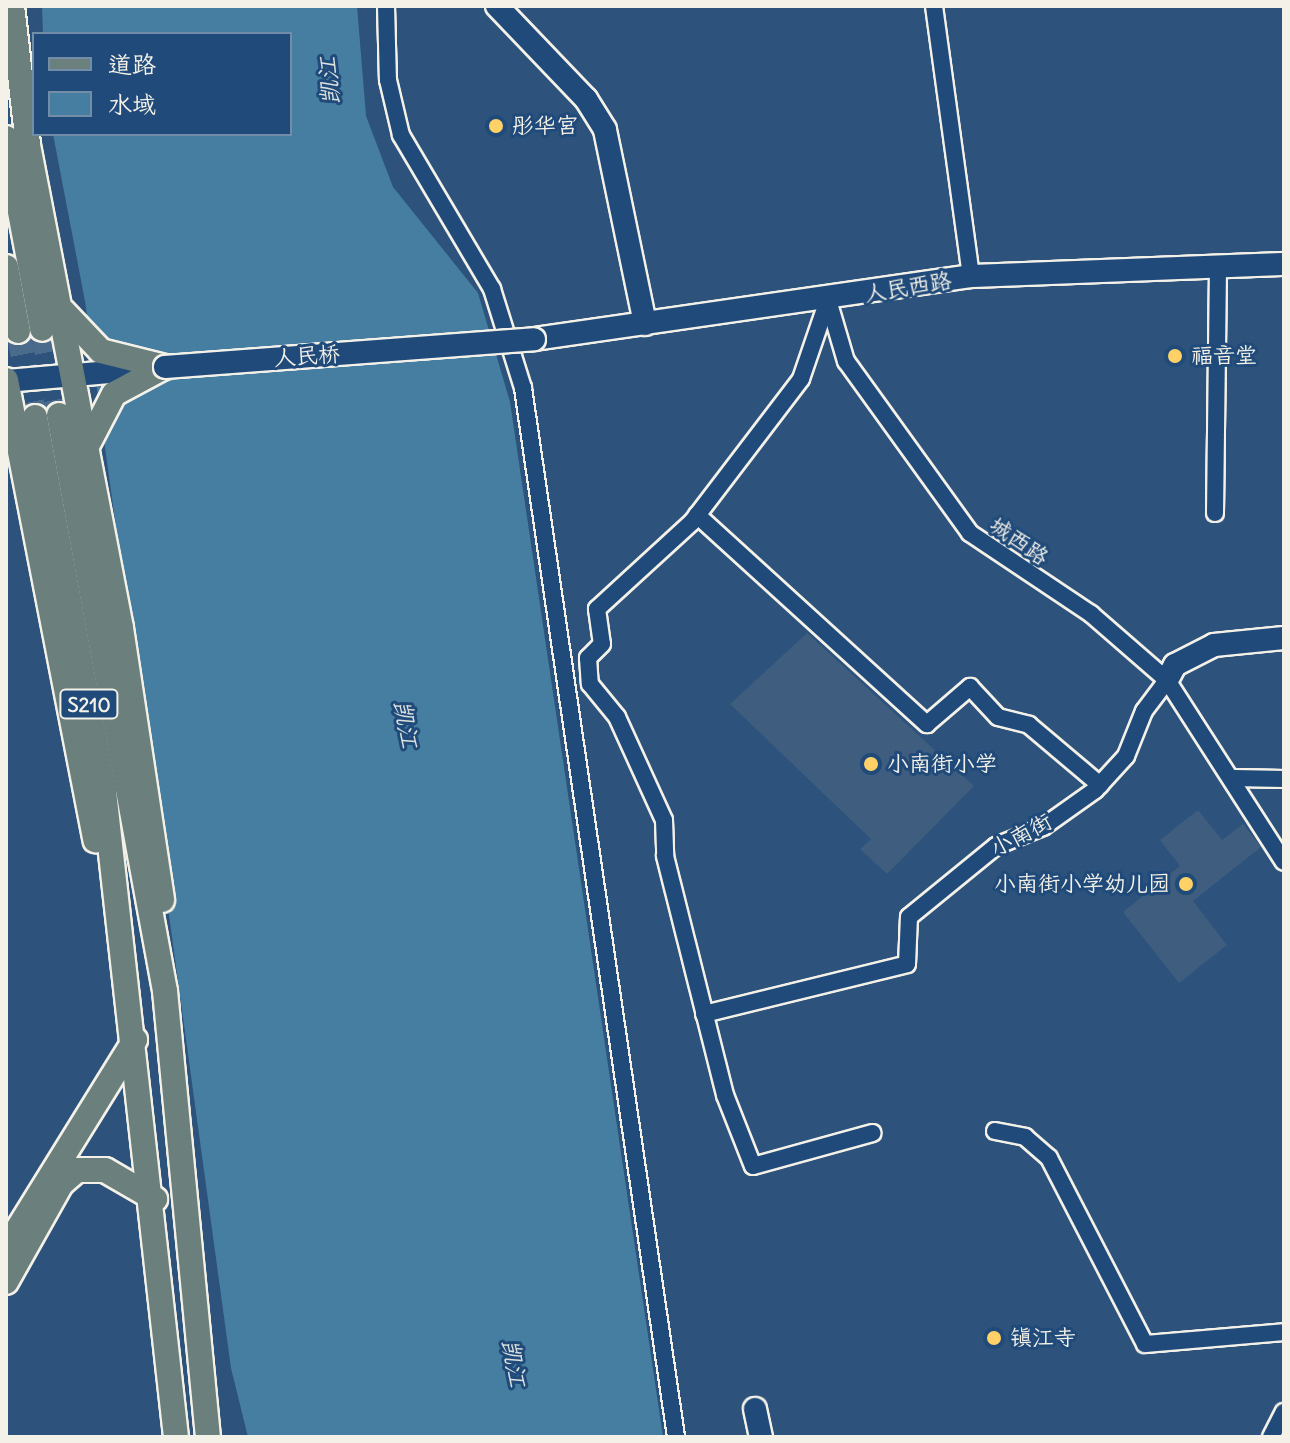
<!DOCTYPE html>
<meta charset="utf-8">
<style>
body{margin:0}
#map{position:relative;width:1290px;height:1443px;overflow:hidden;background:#2d537c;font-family:Delius,"LXGW WenKai TC",sans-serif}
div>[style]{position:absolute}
.built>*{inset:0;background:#3e5d7f}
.water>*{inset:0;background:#467ea1}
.primary-tunnel>*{height:24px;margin-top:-12px;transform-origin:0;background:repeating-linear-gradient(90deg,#4b6b8c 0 24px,transparent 0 36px)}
.roads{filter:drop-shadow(2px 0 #f4f1e8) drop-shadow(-2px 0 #f4f1e8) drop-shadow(0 2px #f4f1e8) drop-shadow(0 -2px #f4f1e8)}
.street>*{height:16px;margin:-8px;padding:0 8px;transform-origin:8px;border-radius:8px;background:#1f4a7a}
.secondary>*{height:22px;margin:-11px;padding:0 11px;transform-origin:11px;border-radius:11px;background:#1f4a7a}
.primary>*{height:24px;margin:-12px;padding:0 12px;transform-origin:12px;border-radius:12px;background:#6b7f7c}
.bridges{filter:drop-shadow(2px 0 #f4f1e8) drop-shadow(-2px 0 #f4f1e8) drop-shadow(0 2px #f4f1e8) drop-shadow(0 -2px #f4f1e8)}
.secondary-bridge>*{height:22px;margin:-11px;padding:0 11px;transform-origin:11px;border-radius:11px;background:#1f4a7a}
.dots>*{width:22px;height:22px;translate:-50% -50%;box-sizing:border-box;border:4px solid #1f4a7a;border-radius:50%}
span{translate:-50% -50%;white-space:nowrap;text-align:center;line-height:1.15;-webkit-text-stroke:6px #1f4a7a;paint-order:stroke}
.shield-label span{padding:2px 6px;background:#1f4a7a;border:2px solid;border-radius:6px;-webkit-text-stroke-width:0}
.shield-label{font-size:20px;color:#f4f1e8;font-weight:700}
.poi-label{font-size:22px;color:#f4f1e8}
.left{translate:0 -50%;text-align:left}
.right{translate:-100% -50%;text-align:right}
.street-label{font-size:22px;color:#f4f1e8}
.water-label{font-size:24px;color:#dae0dd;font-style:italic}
.frame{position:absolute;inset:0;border:8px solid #f4f1e8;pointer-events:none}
.legend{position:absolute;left:32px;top:32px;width:260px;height:104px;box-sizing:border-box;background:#1f4a7a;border:2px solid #748da6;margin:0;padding:10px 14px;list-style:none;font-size:24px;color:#f4f1e8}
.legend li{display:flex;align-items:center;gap:16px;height:40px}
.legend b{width:40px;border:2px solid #748da6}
</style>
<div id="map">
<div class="built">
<div style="clip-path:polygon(807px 633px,974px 786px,887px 874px,860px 849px,871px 839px,730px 704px)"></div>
<div style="clip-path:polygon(1198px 810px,1222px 840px,1243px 824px,1261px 847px,1193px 901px,1227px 945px,1179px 983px,1123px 912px,1180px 866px,1160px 840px)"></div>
</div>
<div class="water">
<div style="clip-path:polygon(42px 6px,357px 6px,366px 116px,393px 187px,478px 293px,510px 402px,663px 1437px,248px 1437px,231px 1368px,85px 301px,53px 134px,290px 134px,290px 34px,43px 34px)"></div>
</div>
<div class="primary-tunnel">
<div style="left:42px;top:329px;width:88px;rotate:78.8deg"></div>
<div style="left:18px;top:331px;width:88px;rotate:78.8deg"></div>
</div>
<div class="roads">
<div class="street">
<div style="left:386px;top:6px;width:74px;rotate:88.5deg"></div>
<div style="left:388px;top:80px;width:57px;rotate:76.7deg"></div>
<div style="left:401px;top:135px;width:179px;rotate:59.4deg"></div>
<div style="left:492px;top:289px;width:104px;rotate:72.6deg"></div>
<div style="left:523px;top:388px;width:1060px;rotate:81.7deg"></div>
<div style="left:934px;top:6px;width:273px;rotate:82.2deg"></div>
<div style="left:828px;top:300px;width:83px;rotate:108.9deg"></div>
<div style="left:801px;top:379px;width:180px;rotate:127.3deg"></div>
<div style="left:692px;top:522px;width:129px;rotate:137.5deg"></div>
<div style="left:597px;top:609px;width:35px;rotate:82deg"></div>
<div style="left:602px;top:644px;width:20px;rotate:135deg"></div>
<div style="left:588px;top:658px;width:26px;rotate:86deg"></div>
<div style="left:590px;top:684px;width:43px;rotate:50.7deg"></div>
<div style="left:617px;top:717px;width:113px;rotate:65.5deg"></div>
<div style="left:664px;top:820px;width:36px;rotate:88deg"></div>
<div style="left:665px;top:856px;width:246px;rotate:75.9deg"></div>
<div style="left:725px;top:1095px;width:76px;rotate:68.5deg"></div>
<div style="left:753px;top:1166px;width:124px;rotate:-15.4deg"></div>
<div style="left:828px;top:300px;width:64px;rotate:73.6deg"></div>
<div style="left:846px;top:361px;width:212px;rotate:54.2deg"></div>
<div style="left:970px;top:533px;width:146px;rotate:33.8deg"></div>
<div style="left:1091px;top:614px;width:101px;rotate:41deg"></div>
<div style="left:1167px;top:680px;width:216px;rotate:57.3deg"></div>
<div style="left:1215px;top:513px;width:248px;rotate:-89.3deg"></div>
<div style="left:697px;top:515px;width:311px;rotate:42.3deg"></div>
<div style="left:927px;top:724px;width:57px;rotate:-40.7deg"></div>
<div style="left:970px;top:687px;width:41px;rotate:47deg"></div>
<div style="left:998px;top:717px;width:32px;rotate:14deg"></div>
<div style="left:1029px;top:725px;width:93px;rotate:40.2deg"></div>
<div style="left:1234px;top:778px;width:50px;rotate:1.1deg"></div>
<div style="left:704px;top:1014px;width:209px;rotate:-13.8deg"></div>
<div style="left:907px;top:964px;width:47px;rotate:-87.6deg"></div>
<div style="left:909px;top:917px;width:112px;rotate:-39.2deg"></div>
<div style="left:996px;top:846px;width:51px;rotate:-22deg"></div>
<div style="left:1043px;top:827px;width:64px;rotate:-35.4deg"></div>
<div style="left:1095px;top:790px;width:46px;rotate:-47.6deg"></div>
<div style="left:1126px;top:756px;width:48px;rotate:-68.2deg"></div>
<div style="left:1144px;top:711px;width:39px;rotate:-53deg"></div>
<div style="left:995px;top:1131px;width:31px;rotate:11deg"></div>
<div style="left:1025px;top:1137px;width:32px;rotate:41deg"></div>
<div style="left:1049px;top:1158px;width:209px;rotate:62.7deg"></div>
<div style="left:1145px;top:1344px;width:140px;rotate:-4.9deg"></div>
<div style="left:1271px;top:1437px;width:28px;rotate:-63deg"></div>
</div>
<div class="secondary">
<div style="left:497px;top:6px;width:129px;rotate:46.3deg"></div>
<div style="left:586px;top:99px;width:36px;rotate:58deg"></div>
<div style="left:605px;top:130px;width:198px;rotate:78.3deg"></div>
<div style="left:534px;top:339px;width:442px;rotate:-8.2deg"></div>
<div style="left:971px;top:276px;width:313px;rotate:-2.2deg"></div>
<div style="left:6px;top:381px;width:150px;rotate:-5deg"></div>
<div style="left:1167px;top:680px;width:17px;rotate:-62deg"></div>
<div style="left:1175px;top:665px;width:44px;rotate:-27.1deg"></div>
<div style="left:1214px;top:645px;width:70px;rotate:-5.7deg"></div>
<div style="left:755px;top:1409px;width:29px;rotate:78deg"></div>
</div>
<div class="primary">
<div style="left:12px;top:6px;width:140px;rotate:83.4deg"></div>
<div style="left:28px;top:145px;width:492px;rotate:79.1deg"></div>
<div style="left:121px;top:628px;width:275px;rotate:81.4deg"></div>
<div style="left:6px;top:138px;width:194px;rotate:79.3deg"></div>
<div style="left:6px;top:267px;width:65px;rotate:79.4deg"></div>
<div style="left:63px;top:311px;width:55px;rotate:46.5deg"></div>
<div style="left:101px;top:351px;width:66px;rotate:14deg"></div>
<div style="left:6px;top:380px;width:469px;rotate:79deg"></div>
<div style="left:59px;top:415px;width:586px;rotate:79.57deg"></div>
<div style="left:165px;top:991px;width:448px;rotate:84.5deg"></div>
<div style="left:35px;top:417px;width:380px;rotate:79.5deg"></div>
<div style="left:104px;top:791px;width:650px;rotate:83.64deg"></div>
<div style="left:87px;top:446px;width:59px;rotate:-62.6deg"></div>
<div style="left:114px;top:394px;width:55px;rotate:-28.4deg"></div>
<div style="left:6px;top:1248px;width:245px;rotate:-58.2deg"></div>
<div style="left:6px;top:1282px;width:112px;rotate:-60.7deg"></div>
<div style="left:61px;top:1184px;width:21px;rotate:-41deg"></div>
<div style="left:77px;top:1170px;width:28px"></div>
<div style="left:105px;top:1170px;width:58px;rotate:30.1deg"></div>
</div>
</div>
<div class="bridges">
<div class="secondary-bridge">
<div style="left:165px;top:367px;width:370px;rotate:-4.3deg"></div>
</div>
</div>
<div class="dots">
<div style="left:496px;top:126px;background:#ffd166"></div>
<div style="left:1175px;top:356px;background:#ffd166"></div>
<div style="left:871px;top:764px;background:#ffd166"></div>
<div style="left:1186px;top:884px;background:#ffd166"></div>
<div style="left:994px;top:1338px;background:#ffd166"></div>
</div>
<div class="shield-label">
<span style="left:89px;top:704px">S210</span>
</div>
<div class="poi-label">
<span class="left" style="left:512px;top:126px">彤华宫</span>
<span class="left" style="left:1191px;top:356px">福音堂</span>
<span class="left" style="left:887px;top:764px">小南街小学</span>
<span class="right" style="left:1170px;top:884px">小南街小学幼儿园</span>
<span class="left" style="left:1010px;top:1338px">镇江寺</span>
</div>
<div class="street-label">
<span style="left:908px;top:287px;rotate:-9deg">人民西路</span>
<span style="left:307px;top:356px;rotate:-4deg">人民桥</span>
<span style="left:1019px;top:541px;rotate:35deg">城西路</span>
<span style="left:1021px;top:835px;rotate:-28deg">小南街</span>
</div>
<div class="water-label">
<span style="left:329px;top:81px;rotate:-95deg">凯江</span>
<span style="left:406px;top:724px;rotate:80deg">凯江</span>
<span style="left:514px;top:1363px;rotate:80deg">凯江</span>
</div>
<div class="frame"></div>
<ul class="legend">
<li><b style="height:10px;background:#6b7f7c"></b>道路</li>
<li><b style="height:22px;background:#467ea1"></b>水域</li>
</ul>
</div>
